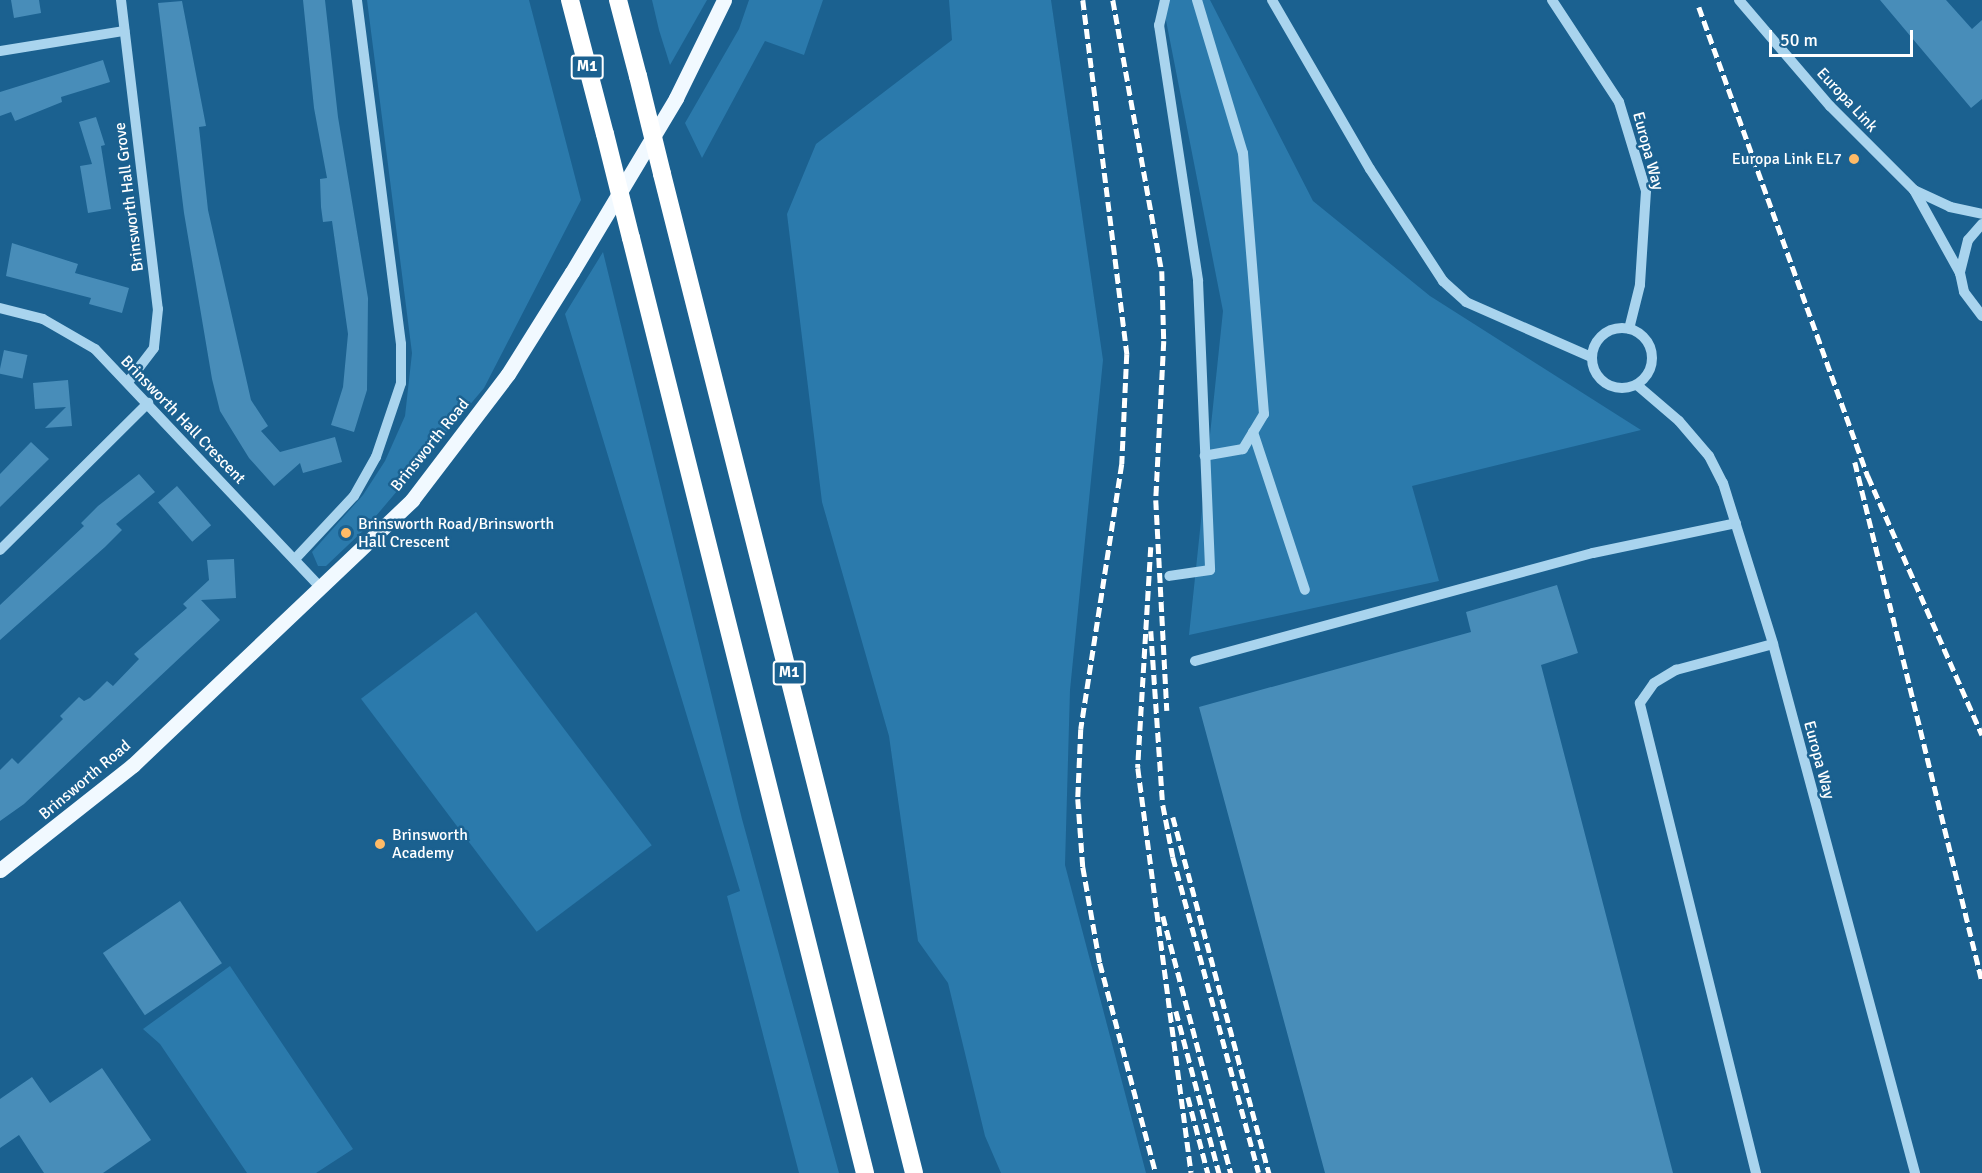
<!DOCTYPE html>
<style>
body{margin:0}
#map{position:relative;width:1982px;height:1173px;overflow:hidden;background:#1b6190;font-family:Signika,sans-serif}
div>[style]{position:absolute}
.green>*{inset:0;background:#2b7aac;transform-origin:0 0}
.building>*{inset:0;background:#488db9;transform-origin:0 0}
.minor>*{height:10px;margin:-5px;padding:0 5px;transform-origin:5px;border-radius:5px;background:#a9d4ee}
.minor>.ring{margin:-5px;padding:0;box-sizing:content-box;background:none;border:10px solid #a9d4ee;border-radius:50%}
.major>*{height:15px;margin:-7.5px;padding:0 7.5px;transform-origin:7.5px;border-radius:7.5px;background:#f1f9ff}
.highway>*{height:18px;margin:-9px;padding:0 9px;transform-origin:9px;border-radius:9px;background:#fff}
.rail>*{height:4.5px;margin-top:-2.25px;transform-origin:0;background:repeating-linear-gradient(90deg,#fff 0 10px,transparent 0 14.5px)}
.highway-bridge>*{height:18px;margin:-9px;padding:0 9px;transform-origin:9px;border-radius:9px;background:#fff}
.dots>*{width:16px;height:16px;translate:-50% -50%;box-sizing:border-box;border:3px solid #1b6190;border-radius:50%}
span{translate:-50% -50%;white-space:nowrap;text-align:center;line-height:1.15;-webkit-text-stroke:5px #1b6190;paint-order:stroke}
.shield-label span{padding:2px 4px;background:#1b6190;border:2px solid;border-radius:4px;-webkit-text-stroke-width:0}
.shield-label{font-size:15px;color:#fff;font-weight:700}
.street-label{font-size:16px;color:#fff}
.poi-label{font-size:16px;color:#fff}
.right{translate:-100% -50%;text-align:right}
.left{translate:0 -50%;text-align:left}
.scale{position:absolute;left:1769px;top:30px;width:144px;height:27px;box-sizing:border-box;border:3px solid #fff;border-top:0;padding-left:8px;font-size:18px;line-height:21px;white-space:nowrap;color:#fff;-webkit-text-stroke:4px #1b6190;paint-order:stroke}
</style>
<div id="map">
<div class="green">
<div style="clip-path:polygon(367px 0,529px 0,581px 200px,484px 388px,365px 529px,326px 566px,318px 566px,312px 552px,363px 495px,385px 461px,405px 416px,412px 353px)"></div>
<div style="clip-path:polygon(652px 0,707px 0,670px 65px,659px 30px)"></div>
<div style="clip-path:polygon(749px 0,823px 0,804px 55px,765px 41px,702px 158px,685px 123px,739px 29px)"></div>
<div style="clip-path:polygon(949px 0,1051px 0,1103px 360px,1070px 690px,1065px 865px,1146px 1173px,1001px 1173px,985px 1136px,948px 983px,918px 941px,889px 736px,822px 502px,787px 214px,816px 144px,952px 40px)"></div>
<div style="clip-path:polygon(1162px 0,1210px 0,1313px 201px,1430px 296px,1641px 430px,1412px 486px,1439px 581px,1189px 635px,1223px 311px)"></div>
<div style="clip-path:polygon(603px 252px,742px 819px,839px 1173px,799px 1173px,727px 896px,740px 891px,565px 314px)"></div>
<div style="left:476px;top:612px;width:292px;height:144px;rotate:53deg"></div>
<div style="clip-path:polygon(230px 966px,353px 1149px,316px 1173px,247px 1173px,160px 1044px,143px 1029px)"></div>
</div>
<div class="building">
<div style="clip-path:polygon(11px 0,39px 0,41px 13px,14px 18px)"></div>
<div style="clip-path:polygon(303px 0,325px 0,338px 117px,368px 298px,367px 390px,354px 432px,331px 425px,343px 387px,348px 334px,332px 221px,323px 222px,321px 207px,320px 179px,327px 178px,314px 108px)"></div>
<div style="clip-path:polygon(1880px 0,1946px 0,1972px 29px,1982px 20px,1982px 99px,1971px 108px)"></div>
<div style="clip-path:polygon(182px 1px,206px 126px,199px 127px,208px 210px,251px 400px,268px 426px,261px 431px,280px 452px,335px 437px,342px 462px,303px 473px,300px 463px,274px 486px,249px 458px,220px 411px,212px 379px,184px 213px,158px 3px)"></div>
<div style="clip-path:polygon(103px 60px,110px 82px,61px 97px,62px 102px,15px 121px,11px 112px,0 116px,0 92px)"></div>
<div style="clip-path:polygon(96px 117px,105px 145px,101px 146px,111px 209px,88px 213px,80px 166px,92px 164px,79px 122px)"></div>
<div style="clip-path:polygon(12px 243px,78px 264px,75px 273px,129px 288px,122px 313px,89px 304px,91px 298px,6px 276px)"></div>
<div style="left:4px;top:350px;width:24px;height:24px;rotate:12deg"></div>
<div style="clip-path:polygon(68px 380px,72px 426px,45px 428px,66px 407px,35px 409px,33px 383px)"></div>
<div style="clip-path:polygon(31px 442px,49px 459px,0 507px,0 474px)"></div>
<div style="clip-path:polygon(139px 474px,155px 492px,116px 524px,122px 530px,105px 547px,0 640px,0 605px,84px 526px,81px 523px,98px 506px)"></div>
<div style="left:177px;top:486px;width:52px;height:25px;rotate:49deg"></div>
<div style="clip-path:polygon(234px 559px,236px 598px,201px 600px,220px 620px,24px 804px,0 821px,0 770px,12px 758px,18px 764px,63px 719px,60px 716px,79px 697px,84px 701px,90px 698px,107px 681px,113px 686px,139px 659px,134px 654px,187px 608px,183px 604px,209px 580px,207px 560px)"></div>
<div style="clip-path:polygon(1557px 585px,1578px 653px,1541px 665px,1673px 1173px,1325px 1173px,1199px 707px,1471px 632px,1466px 612px)"></div>
<div style="left:180px;top:901px;width:75px;height:93px;rotate:56deg"></div>
<div style="clip-path:polygon(102px 1068px,151px 1140px,103px 1173px,44px 1173px,19px 1135px,0 1148px,0 1099px,32px 1077px,50px 1103px)"></div>
</div>
<div class="minor">
<div style="left:121px;top:0;width:311px;rotate:83.2deg"></div>
<div style="left:158px;top:309px;width:39px;rotate:96deg"></div>
<div style="left:154px;top:348px;width:43px;rotate:127.4deg"></div>
<div style="left:1165px;top:0;width:26px;rotate:103deg"></div>
<div style="left:1159px;top:25px;width:259px;rotate:81.3deg"></div>
<div style="left:1198px;top:281px;width:289px;rotate:87.6deg"></div>
<div style="left:1210px;top:570px;width:41px;rotate:171.7deg"></div>
<div style="left:1197px;top:0;width:160px;rotate:73.3deg"></div>
<div style="left:1243px;top:153px;width:262px;rotate:85.4deg"></div>
<div style="left:1264px;top:414px;width:41px;rotate:121deg"></div>
<div style="left:1243px;top:449px;width:39px;rotate:170deg"></div>
<div style="left:1272px;top:0;width:195px;rotate:59.9deg"></div>
<div style="left:1370px;top:169px;width:134px;rotate:56.9deg"></div>
<div style="left:1443px;top:281px;width:31px;rotate:42deg"></div>
<div style="left:1466px;top:302px;width:137px;rotate:23.7deg"></div>
<div style="left:1552px;top:0;width:122px;rotate:56.7deg"></div>
<div style="left:1619px;top:102px;width:93px;rotate:73.1deg"></div>
<div style="left:1646px;top:191px;width:94px;rotate:93.7deg"></div>
<div style="left:1640px;top:285px;width:45px;rotate:104deg"></div>
<div style="left:1739px;top:0;width:140px;rotate:49.4deg"></div>
<div style="left:1830px;top:106px;width:119px;rotate:45deg"></div>
<div style="left:1914px;top:190px;width:95px;rotate:61deg"></div>
<div style="left:0;top:51px;width:126px;rotate:-9.2deg"></div>
<div style="left:1914px;top:190px;width:40px;rotate:25deg"></div>
<div style="left:1950px;top:207px;width:33px;rotate:12deg"></div>
<div style="left:1982px;top:224px;width:21px;rotate:131deg"></div>
<div style="left:1968px;top:240px;width:34px;rotate:104deg"></div>
<div style="left:1960px;top:273px;width:19px;rotate:78deg"></div>
<div style="left:1964px;top:292px;width:30px;rotate:53deg"></div>
<div style="left:0;top:308px;width:44px;rotate:14.3deg"></div>
<div style="left:43px;top:319px;width:60px;rotate:30deg"></div>
<div style="left:95px;top:349px;width:329px;rotate:46.6deg"></div>
<div class="ring" style="left:1592px;top:328px;width:50px;height:50px"></div>
<div style="left:1637px;top:385px;width:55px;rotate:40.6deg"></div>
<div style="left:1679px;top:421px;width:46px;rotate:49.4deg"></div>
<div style="left:1709px;top:456px;width:30px;rotate:63deg"></div>
<div style="left:1723px;top:483px;width:169px;rotate:72.7deg"></div>
<div style="left:1773px;top:644px;width:548px;rotate:74.97deg"></div>
<div style="left:1253px;top:432px;width:166px;rotate:71.8deg"></div>
<div style="left:0;top:550px;width:209px;rotate:-44.8deg"></div>
<div style="left:295px;top:559px;width:86px;rotate:-46.9deg"></div>
<div style="left:354px;top:496px;width:45px;rotate:-60.6deg"></div>
<div style="left:376px;top:457px;width:78px;rotate:-71.3deg"></div>
<div style="left:401px;top:383px;width:39px;rotate:-90deg"></div>
<div style="left:401px;top:344px;width:347px;rotate:-97.3deg"></div>
<div style="left:1195px;top:661px;width:412px;rotate:-15.2deg"></div>
<div style="left:1593px;top:553px;width:146px;rotate:-11.8deg"></div>
<div style="left:1756px;top:1173px;width:484px;rotate:-103.9deg"></div>
<div style="left:1640px;top:703px;width:24px;rotate:-55deg"></div>
<div style="left:1654px;top:683px;width:26px;rotate:-31deg"></div>
<div style="left:1676px;top:670px;width:100px;rotate:-15deg"></div>
</div>
<div class="major">
<div style="left:0;top:870px;width:169px;rotate:-38.3deg"></div>
<div style="left:133px;top:765px;width:385px;rotate:-43.5deg"></div>
<div style="left:412px;top:500px;width:158px;rotate:-52.7deg"></div>
<div style="left:508px;top:374px;width:120px;rotate:-57.9deg"></div>
<div style="left:572px;top:272px;width:203px;rotate:-59.1deg"></div>
<div style="left:676px;top:98px;width:109px;rotate:-63.9deg"></div>
</div>
<div class="highway">
<div style="left:570px;top:0;width:138px;rotate:75.4deg"></div>
<div style="left:618px;top:0;width:79px;rotate:75.3deg"></div>
<div style="left:662px;top:174px;width:1030px;rotate:75.84deg"></div>
<div style="left:631px;top:238px;width:964px;rotate:75.95deg"></div>
</div>
<div class="rail">
<div style="left:1083px;top:0;width:357px;rotate:82.9deg"></div>
<div style="left:1127px;top:354px;width:110px;rotate:92.6deg"></div>
<div style="left:1122px;top:464px;width:268px;rotate:98.8deg"></div>
<div style="left:1081px;top:729px;width:70px;rotate:92.5deg"></div>
<div style="left:1078px;top:799px;width:68px;rotate:85.8deg"></div>
<div style="left:1083px;top:867px;width:97px;rotate:80deg"></div>
<div style="left:1100px;top:963px;width:217px;rotate:75.1deg"></div>
<div style="left:1113px;top:0;width:275px;rotate:79.8deg"></div>
<div style="left:1162px;top:271px;width:70px;rotate:88.4deg"></div>
<div style="left:1164px;top:341px;width:159px;rotate:92.9deg"></div>
<div style="left:1156px;top:500px;width:211px;rotate:87deg"></div>
<div style="left:1699px;top:7px;width:499px;rotate:70.2deg"></div>
<div style="left:1868px;top:476px;width:283px;rotate:66.2deg"></div>
<div style="left:1855px;top:462px;width:534px;rotate:76.25deg"></div>
<div style="left:1151px;top:547px;width:221px;rotate:93.4deg"></div>
<div style="left:1138px;top:768px;width:408px;rotate:82.5deg"></div>
<div style="left:1151px;top:631px;width:174px;rotate:86.1deg"></div>
<div style="left:1163px;top:805px;width:53px;rotate:79.1deg"></div>
<div style="left:1173px;top:857px;width:327px;rotate:74.8deg"></div>
<div style="left:1173px;top:817px;width:369px;rotate:74.9deg"></div>
<div style="left:1163px;top:916px;width:266px;rotate:75.2deg"></div>
<div style="left:1176px;top:1011px;width:168px;rotate:75.1deg"></div>
<div style="left:1188px;top:1097px;width:79px;rotate:75.3deg"></div>
</div>
<div class="highway-bridge">
<div style="left:638px;top:76px;width:101px;rotate:76.2deg"></div>
<div style="left:605px;top:134px;width:107px;rotate:76deg"></div>
</div>
<div class="dots">
<div style="left:1854px;top:159px;background:#ffbb67"></div>
<div style="left:346px;top:533px;background:#ffbb67"></div>
<div style="left:380px;top:844px;background:#ffbb67"></div>
</div>
<div class="shield-label">
<span style="left:587px;top:67px">M1</span>
<span style="left:789px;top:673px">M1</span>
</div>
<div class="street-label">
<span style="left:1847px;top:100px;rotate:47deg">Europa Link</span>
<span style="left:1648px;top:151px;rotate:75deg">Europa Way</span>
<span style="left:129px;top:197px;rotate:-97deg">Brinsworth Hall Grove</span>
<span style="left:183px;top:420px;rotate:46deg">Brinsworth Hall Crescent</span>
<span style="left:430px;top:445px;rotate:-51deg">Brinsworth Road</span>
<span style="left:1819px;top:760px;rotate:75deg">Europa Way</span>
<span style="left:85px;top:780px;rotate:-40deg">Brinsworth Road</span>
</div>
<div class="poi-label">
<span class="right" style="left:1842px;top:159px">Europa Link EL7</span>
<span class="left" style="left:358px;top:533px">Brinsworth Road/Brinsworth<br>Hall Crescent</span>
<span class="left" style="left:392px;top:844px">Brinsworth<br>Academy</span>
</div>
<div class="scale">50 m</div>
</div>
